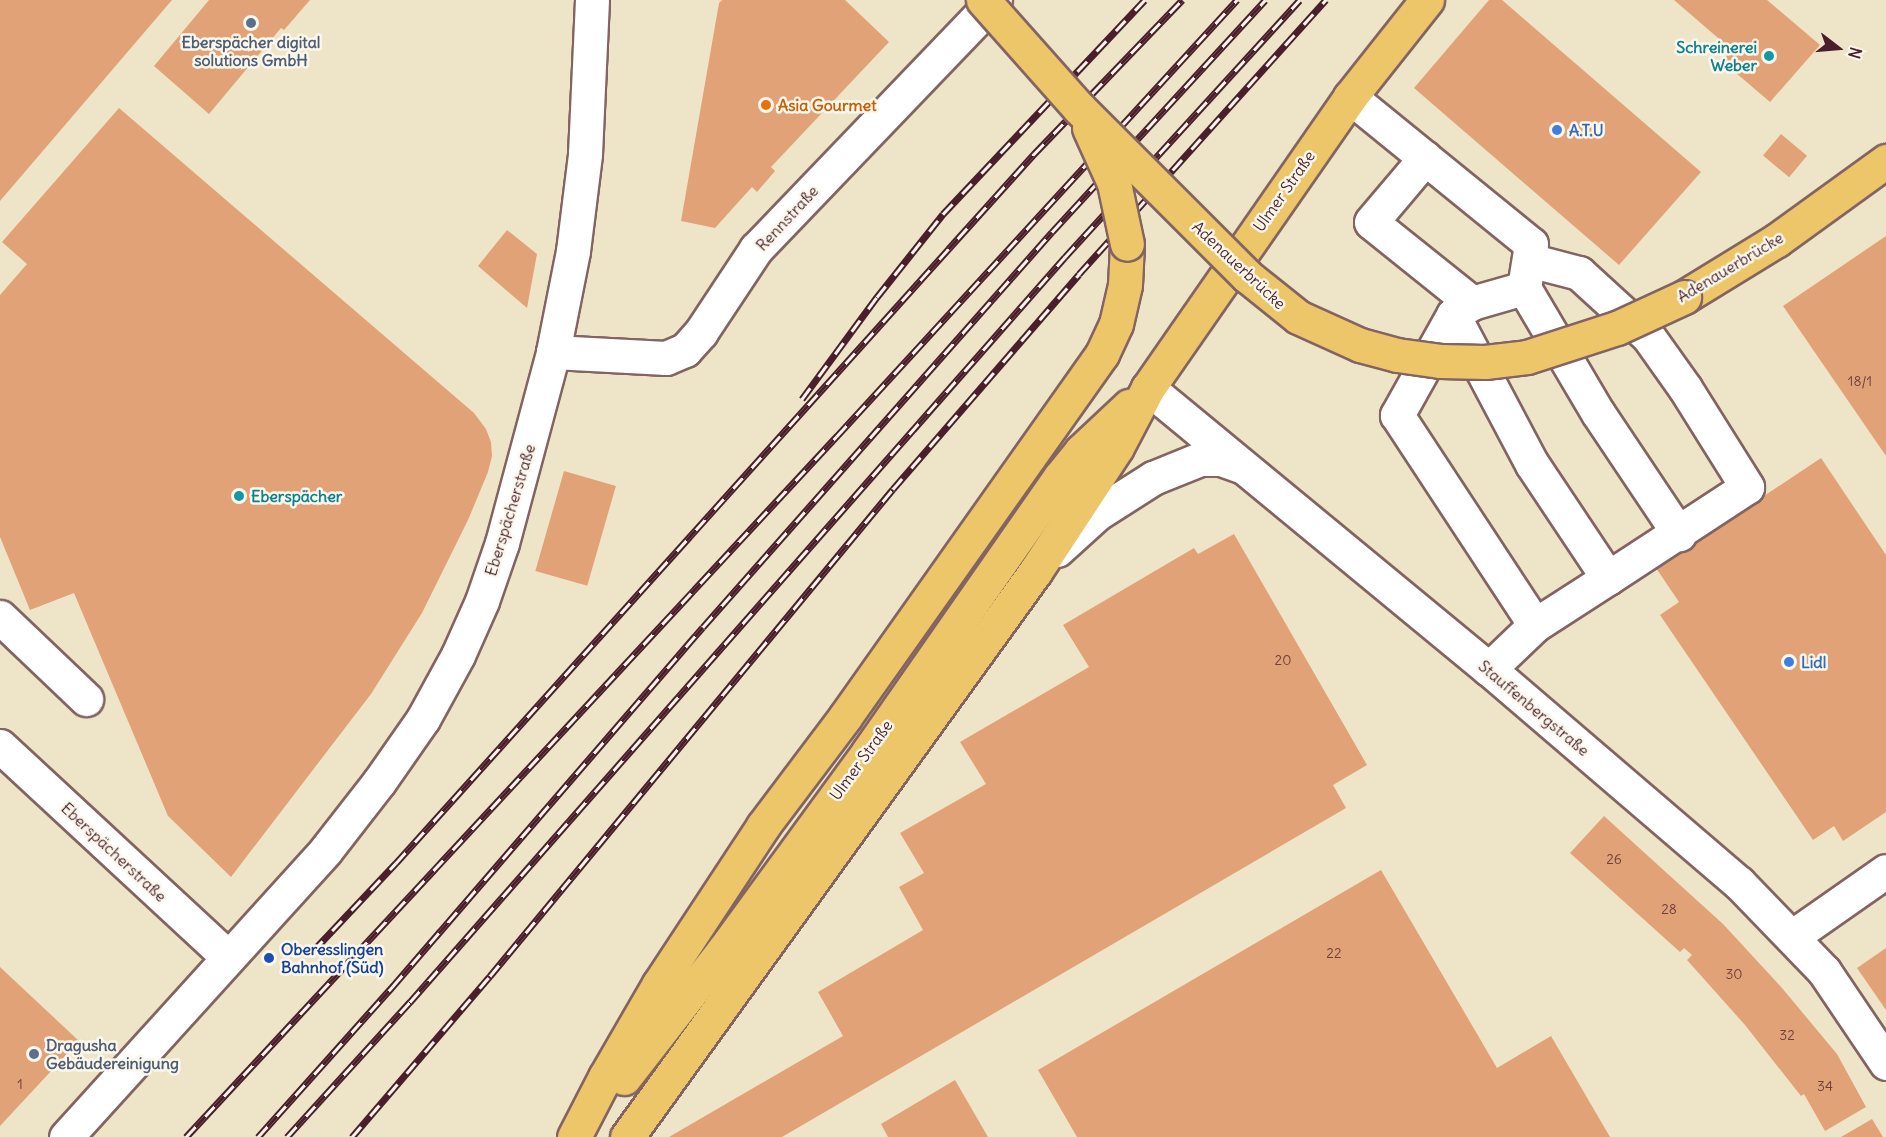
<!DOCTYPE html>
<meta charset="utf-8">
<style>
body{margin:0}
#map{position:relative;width:1886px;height:1137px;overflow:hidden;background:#eee5c8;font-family:Delius,sans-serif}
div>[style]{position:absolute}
.building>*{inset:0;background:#e2a277;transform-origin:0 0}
.roads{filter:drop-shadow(2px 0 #836462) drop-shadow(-2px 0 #836462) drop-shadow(0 2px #836462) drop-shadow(0 -2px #836462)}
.minor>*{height:33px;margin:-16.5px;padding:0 16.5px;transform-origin:16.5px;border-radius:16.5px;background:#fff}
.major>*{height:33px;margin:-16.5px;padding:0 16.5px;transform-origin:16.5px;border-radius:16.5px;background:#ecc669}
.rail>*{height:7px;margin-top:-3.5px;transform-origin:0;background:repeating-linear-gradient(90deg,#fbf7ec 0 14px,#4a1f2b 0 28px);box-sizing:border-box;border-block:2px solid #4a1f2b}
.bridges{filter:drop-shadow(2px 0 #836462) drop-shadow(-2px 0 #836462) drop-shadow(0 2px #836462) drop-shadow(0 -2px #836462)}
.major-bridge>*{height:33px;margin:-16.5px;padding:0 16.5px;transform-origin:16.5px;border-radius:16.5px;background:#ecc669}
.dots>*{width:16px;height:16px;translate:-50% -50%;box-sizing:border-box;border:3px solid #fbf7ec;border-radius:50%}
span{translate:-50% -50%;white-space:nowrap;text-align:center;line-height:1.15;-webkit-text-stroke:5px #fbf7ec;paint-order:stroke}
.number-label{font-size:14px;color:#70403e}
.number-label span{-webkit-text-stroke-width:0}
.service-label{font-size:16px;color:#4e5e75;font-weight:700}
.left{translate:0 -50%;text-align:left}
.culture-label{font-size:16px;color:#0d838f;font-weight:700}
.right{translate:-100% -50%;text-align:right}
.food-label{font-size:16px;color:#c56008;font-weight:700}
.shop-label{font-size:16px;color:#366cbe;font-weight:700}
.street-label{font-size:16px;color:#4a1f2b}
.transit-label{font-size:16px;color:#164399;font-weight:700}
.north{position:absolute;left:1808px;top:18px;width:60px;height:60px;-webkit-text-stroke:4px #fbf7ec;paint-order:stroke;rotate:106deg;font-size:16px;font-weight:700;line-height:24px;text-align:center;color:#4a1f2b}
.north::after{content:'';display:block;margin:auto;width:21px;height:27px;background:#4a1f2b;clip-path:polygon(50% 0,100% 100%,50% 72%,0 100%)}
</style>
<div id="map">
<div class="building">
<div style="clip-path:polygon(0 0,172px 0,0 201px)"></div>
<div style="clip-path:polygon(209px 0,310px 0,284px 30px,281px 28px,209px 114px,154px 66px)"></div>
<div style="clip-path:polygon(722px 0,845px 0,889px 42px,771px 167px,775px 171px,757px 192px,752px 187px,715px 228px,681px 221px,719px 3px)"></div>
<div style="clip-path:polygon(1489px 0,1502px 0,1701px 172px,1619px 265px,1414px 88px)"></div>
<div style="clip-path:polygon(1674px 0,1767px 0,1820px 45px,1770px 102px,1722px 61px,1732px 50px)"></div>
<div style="clip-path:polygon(119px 108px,474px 413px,486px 429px,491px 442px,492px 456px,488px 472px,468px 520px,422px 613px,371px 694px,231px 877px,168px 816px,74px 593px,30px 610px,0 537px,0 295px,27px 264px,2px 242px)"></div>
<div style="left:1781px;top:134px;width:34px;height:28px;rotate:40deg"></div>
<div style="clip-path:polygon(507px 230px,537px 254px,527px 308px,478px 266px)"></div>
<div style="clip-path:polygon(1886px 236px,1886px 456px,1783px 306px)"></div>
<div style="clip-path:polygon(1821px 458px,1886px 555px,1886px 812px,1843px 841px,1834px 826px,1813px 840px,1660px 615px,1679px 602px,1656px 568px)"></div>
<div style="left:564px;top:471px;width:54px;height:104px;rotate:16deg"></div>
<div style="clip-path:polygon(1234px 534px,1367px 765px,1333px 785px,1346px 808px,782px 1137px,669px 1137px,843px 1036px,818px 992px,923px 930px,899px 887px,924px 873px,900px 833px,986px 784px,960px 742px,1089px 667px,1063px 625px,1194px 548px,1198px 554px)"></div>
<div style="clip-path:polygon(1604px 816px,1723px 924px,1782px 988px,1837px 1054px,1866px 1107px,1825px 1131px,1804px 1094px,1801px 1096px,1745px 1025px,1687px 960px,1692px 955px,1684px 948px,1680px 952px,1570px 853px)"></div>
<div style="clip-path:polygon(1381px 870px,1497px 1068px,1551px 1036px,1610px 1137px,1077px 1137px,1038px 1070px)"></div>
<div style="clip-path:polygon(1886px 948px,1886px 1010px,1857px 968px)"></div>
<div style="clip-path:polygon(0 967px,79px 1041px,0 1126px)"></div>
<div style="clip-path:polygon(955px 1080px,988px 1137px,888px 1137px,881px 1124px)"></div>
<div style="clip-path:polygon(1872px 1119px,1883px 1137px,1841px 1137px)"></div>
</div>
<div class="roads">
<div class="minor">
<div style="left:1350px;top:97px;width:233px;rotate:39.1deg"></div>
<div style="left:1531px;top:244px;width:45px;rotate:99deg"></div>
<div style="left:1524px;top:288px;width:54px;rotate:163.9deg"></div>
<div style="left:1472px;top:303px;width:129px;rotate:-141.3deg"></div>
<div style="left:1371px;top:222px;width:84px;rotate:-49.8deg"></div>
<div style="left:1529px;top:260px;width:52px;rotate:14.6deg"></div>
<div style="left:1579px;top:273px;width:93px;rotate:42.4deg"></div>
<div style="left:1648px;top:336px;width:64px;rotate:54.6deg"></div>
<div style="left:1685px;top:388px;width:117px;rotate:57.9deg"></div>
<div style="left:1747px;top:487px;width:166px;rotate:146.8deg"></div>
<div style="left:1524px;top:288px;width:145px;rotate:59.4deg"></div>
<div style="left:1598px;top:413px;width:146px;rotate:56.2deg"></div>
<div style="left:1472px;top:303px;width:22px;rotate:148deg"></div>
<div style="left:1453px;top:315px;width:169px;rotate:62.1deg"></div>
<div style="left:1532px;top:464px;width:137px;rotate:56.3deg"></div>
<div style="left:1608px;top:578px;width:87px;rotate:147.2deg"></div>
<div style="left:1535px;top:625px;width:64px;rotate:136.3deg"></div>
<div style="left:1453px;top:315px;width:115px;rotate:119.2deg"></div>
<div style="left:1397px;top:415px;width:251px;rotate:56.7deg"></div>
<div style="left:553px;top:352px;width:113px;rotate:3deg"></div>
<div style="left:666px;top:358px;width:21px;rotate:-23deg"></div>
<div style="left:685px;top:350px;width:24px;rotate:-48deg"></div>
<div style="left:701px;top:332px;width:100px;rotate:-56.5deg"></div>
<div style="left:756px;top:249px;width:345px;rotate:-46.2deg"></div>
<div style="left:1148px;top:388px;width:442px;rotate:39.5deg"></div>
<div style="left:1489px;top:669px;width:329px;rotate:40.6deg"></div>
<div style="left:1739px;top:883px;width:122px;rotate:46deg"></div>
<div style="left:1824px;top:971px;width:111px;rotate:56deg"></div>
<div style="left:1057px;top:550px;width:55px;rotate:-42.1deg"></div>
<div style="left:1098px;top:513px;width:65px;rotate:-32.5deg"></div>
<div style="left:1153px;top:478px;width:51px;rotate:-22deg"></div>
<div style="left:1200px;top:459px;width:21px"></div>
<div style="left:1221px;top:459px;width:23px;rotate:20deg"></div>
<div style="left:0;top:617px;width:119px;rotate:43.6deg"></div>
<div style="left:0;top:746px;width:311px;rotate:42.8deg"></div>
<div style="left:1793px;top:936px;width:113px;rotate:-35deg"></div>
<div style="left:66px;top:1137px;width:387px;rotate:-47.8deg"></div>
<div style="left:326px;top:850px;width:86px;rotate:-52.1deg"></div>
<div style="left:379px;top:782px;width:77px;rotate:-55.1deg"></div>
<div style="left:423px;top:719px;width:73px;rotate:-61.3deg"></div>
<div style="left:458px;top:655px;width:59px;rotate:-66deg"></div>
<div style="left:482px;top:601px;width:61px;rotate:-71deg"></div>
<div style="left:502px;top:543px;width:198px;rotate:-75deg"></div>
<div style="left:553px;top:352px;width:103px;rotate:-78.8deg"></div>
<div style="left:573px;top:251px;width:98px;rotate:-82.9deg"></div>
<div style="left:585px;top:154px;width:154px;rotate:-87.4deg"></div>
</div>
<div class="major">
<div style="left:1684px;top:297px;width:109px;rotate:-31.5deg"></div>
<div style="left:1777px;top:240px;width:135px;rotate:-35.9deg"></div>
<div style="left:624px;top:1078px;width:161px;rotate:-52.1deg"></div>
<div style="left:723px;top:951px;width:246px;rotate:-53.9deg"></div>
<div style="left:868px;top:752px;width:335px;rotate:-55.1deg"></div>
<div style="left:1060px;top:477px;width:33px;rotate:-51deg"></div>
<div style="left:1081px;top:451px;width:66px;rotate:-43.2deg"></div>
<div style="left:574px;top:1137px;width:68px;rotate:-62.7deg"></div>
<div style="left:605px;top:1077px;width:108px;rotate:-59.9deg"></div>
<div style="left:659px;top:984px;width:189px;rotate:-56.6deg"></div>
<div style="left:763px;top:826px;width:136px;rotate:-53deg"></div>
<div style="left:845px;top:717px;width:445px;rotate:-54.7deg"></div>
<div style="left:1102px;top:354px;width:33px;rotate:-65deg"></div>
<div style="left:1116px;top:324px;width:40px;rotate:-77deg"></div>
<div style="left:1125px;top:285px;width:41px;rotate:-87.2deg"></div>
<div style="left:627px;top:1137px;width:697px;rotate:-54.17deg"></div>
<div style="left:1035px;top:572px;width:149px;rotate:-56.7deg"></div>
<div style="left:1117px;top:447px;width:67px;rotate:-62.3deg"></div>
<div style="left:1148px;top:388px;width:354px;rotate:-55.2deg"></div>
<div style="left:1350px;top:97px;width:124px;rotate:-51.6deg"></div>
</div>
</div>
<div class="rail">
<div style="left:802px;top:399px;width:127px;rotate:-53.7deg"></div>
<div style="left:877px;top:297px;width:106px;rotate:-51.5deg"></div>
<div style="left:943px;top:214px;width:294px;rotate:-46.7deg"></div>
<div style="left:313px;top:951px;width:121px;rotate:-46.7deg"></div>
<div style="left:396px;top:863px;width:954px;rotate:-48.02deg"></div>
<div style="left:1034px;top:154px;width:214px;rotate:-46.1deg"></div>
<div style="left:186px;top:1137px;width:957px;rotate:-47.12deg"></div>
<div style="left:837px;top:436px;width:592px;rotate:-47.47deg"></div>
<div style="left:258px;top:1137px;width:203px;rotate:-48.2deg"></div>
<div style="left:393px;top:986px;width:474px;rotate:-49.2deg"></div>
<div style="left:703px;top:627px;width:527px;rotate:-48.54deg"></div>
<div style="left:1052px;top:232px;width:315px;rotate:-47.4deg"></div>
<div style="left:287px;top:1137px;width:183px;rotate:-47.7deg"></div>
<div style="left:410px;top:1002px;width:992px;rotate:-48.68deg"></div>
<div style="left:1065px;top:257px;width:348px;rotate:-47.6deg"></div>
<div style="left:352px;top:1137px;width:212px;rotate:-49.4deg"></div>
<div style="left:490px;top:976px;width:632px;rotate:-50.39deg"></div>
<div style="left:893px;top:489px;width:284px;rotate:-49.1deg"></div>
<div style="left:1079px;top:274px;width:369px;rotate:-48deg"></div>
</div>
<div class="bridges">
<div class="major-bridge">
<div style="left:983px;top:0;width:144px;rotate:48.4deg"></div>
<div style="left:1079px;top:108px;width:238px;rotate:45deg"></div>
<div style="left:1247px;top:276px;width:65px;rotate:38.8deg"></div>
<div style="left:1298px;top:317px;width:68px;rotate:24.3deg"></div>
<div style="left:1360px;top:345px;width:38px;rotate:15deg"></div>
<div style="left:1397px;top:355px;width:43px;rotate:7.9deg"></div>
<div style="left:1440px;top:361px;width:45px;rotate:1.3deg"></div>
<div style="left:1485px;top:362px;width:42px;rotate:-6.8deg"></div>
<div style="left:1527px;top:357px;width:95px;rotate:-17.9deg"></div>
<div style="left:1617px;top:328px;width:74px;rotate:-24.8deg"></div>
<div style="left:1089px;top:128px;width:60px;rotate:65.6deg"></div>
<div style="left:1114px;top:183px;width:62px;rotate:78deg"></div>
</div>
</div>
<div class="dots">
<div style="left:251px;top:23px;background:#5c6f8a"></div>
<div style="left:1769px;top:56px;background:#0f9aa8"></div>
<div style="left:766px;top:105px;background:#e8710a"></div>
<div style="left:1557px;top:130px;background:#3f7fe0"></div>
<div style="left:239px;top:496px;background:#0f9aa8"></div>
<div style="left:1789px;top:662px;background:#3f7fe0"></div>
<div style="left:269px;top:958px;background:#1a4fb4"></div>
<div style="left:34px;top:1054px;background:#5c6f8a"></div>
</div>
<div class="number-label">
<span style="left:1860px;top:381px">18/1</span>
<span style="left:1283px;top:660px">20</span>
<span style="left:1614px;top:859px">26</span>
<span style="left:1669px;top:909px">28</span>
<span style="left:1334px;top:953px">22</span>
<span style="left:1734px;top:974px">30</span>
<span style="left:1787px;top:1035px">32</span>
<span style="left:20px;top:1084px">1</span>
<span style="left:1825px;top:1086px">34</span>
</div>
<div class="service-label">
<span style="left:251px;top:51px">Eberspächer digital<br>solutions GmbH</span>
<span class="left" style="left:46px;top:1054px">Dragusha<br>Gebäudereinigung</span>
</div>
<div class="culture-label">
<span class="right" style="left:1757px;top:56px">Schreinerei<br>Weber</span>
<span class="left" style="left:251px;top:496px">Eberspächer</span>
</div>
<div class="food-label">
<span class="left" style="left:778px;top:105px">Asia Gourmet</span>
</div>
<div class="shop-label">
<span class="left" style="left:1569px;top:130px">A.T.U</span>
<span class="left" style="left:1801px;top:662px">Lidl</span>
</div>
<div class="street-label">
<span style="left:1284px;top:191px;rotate:-55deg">Ulmer Straße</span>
<span style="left:787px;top:218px;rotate:-47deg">Rennstraße</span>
<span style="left:1239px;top:265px;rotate:43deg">Adenauerbrücke</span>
<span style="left:1730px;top:267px;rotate:-31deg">Adenauerbrücke</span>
<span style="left:510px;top:510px;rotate:-73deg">Eberspächerstraße</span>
<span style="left:1534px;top:708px;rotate:40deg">Stauffenbergstraße</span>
<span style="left:861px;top:760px;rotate:-54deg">Ulmer Straße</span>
<span style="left:114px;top:852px;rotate:43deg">Eberspächerstraße</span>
</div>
<div class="transit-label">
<span class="left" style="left:281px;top:958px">Oberesslingen<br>Bahnhof (Süd)</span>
</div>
<div class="north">N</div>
</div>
